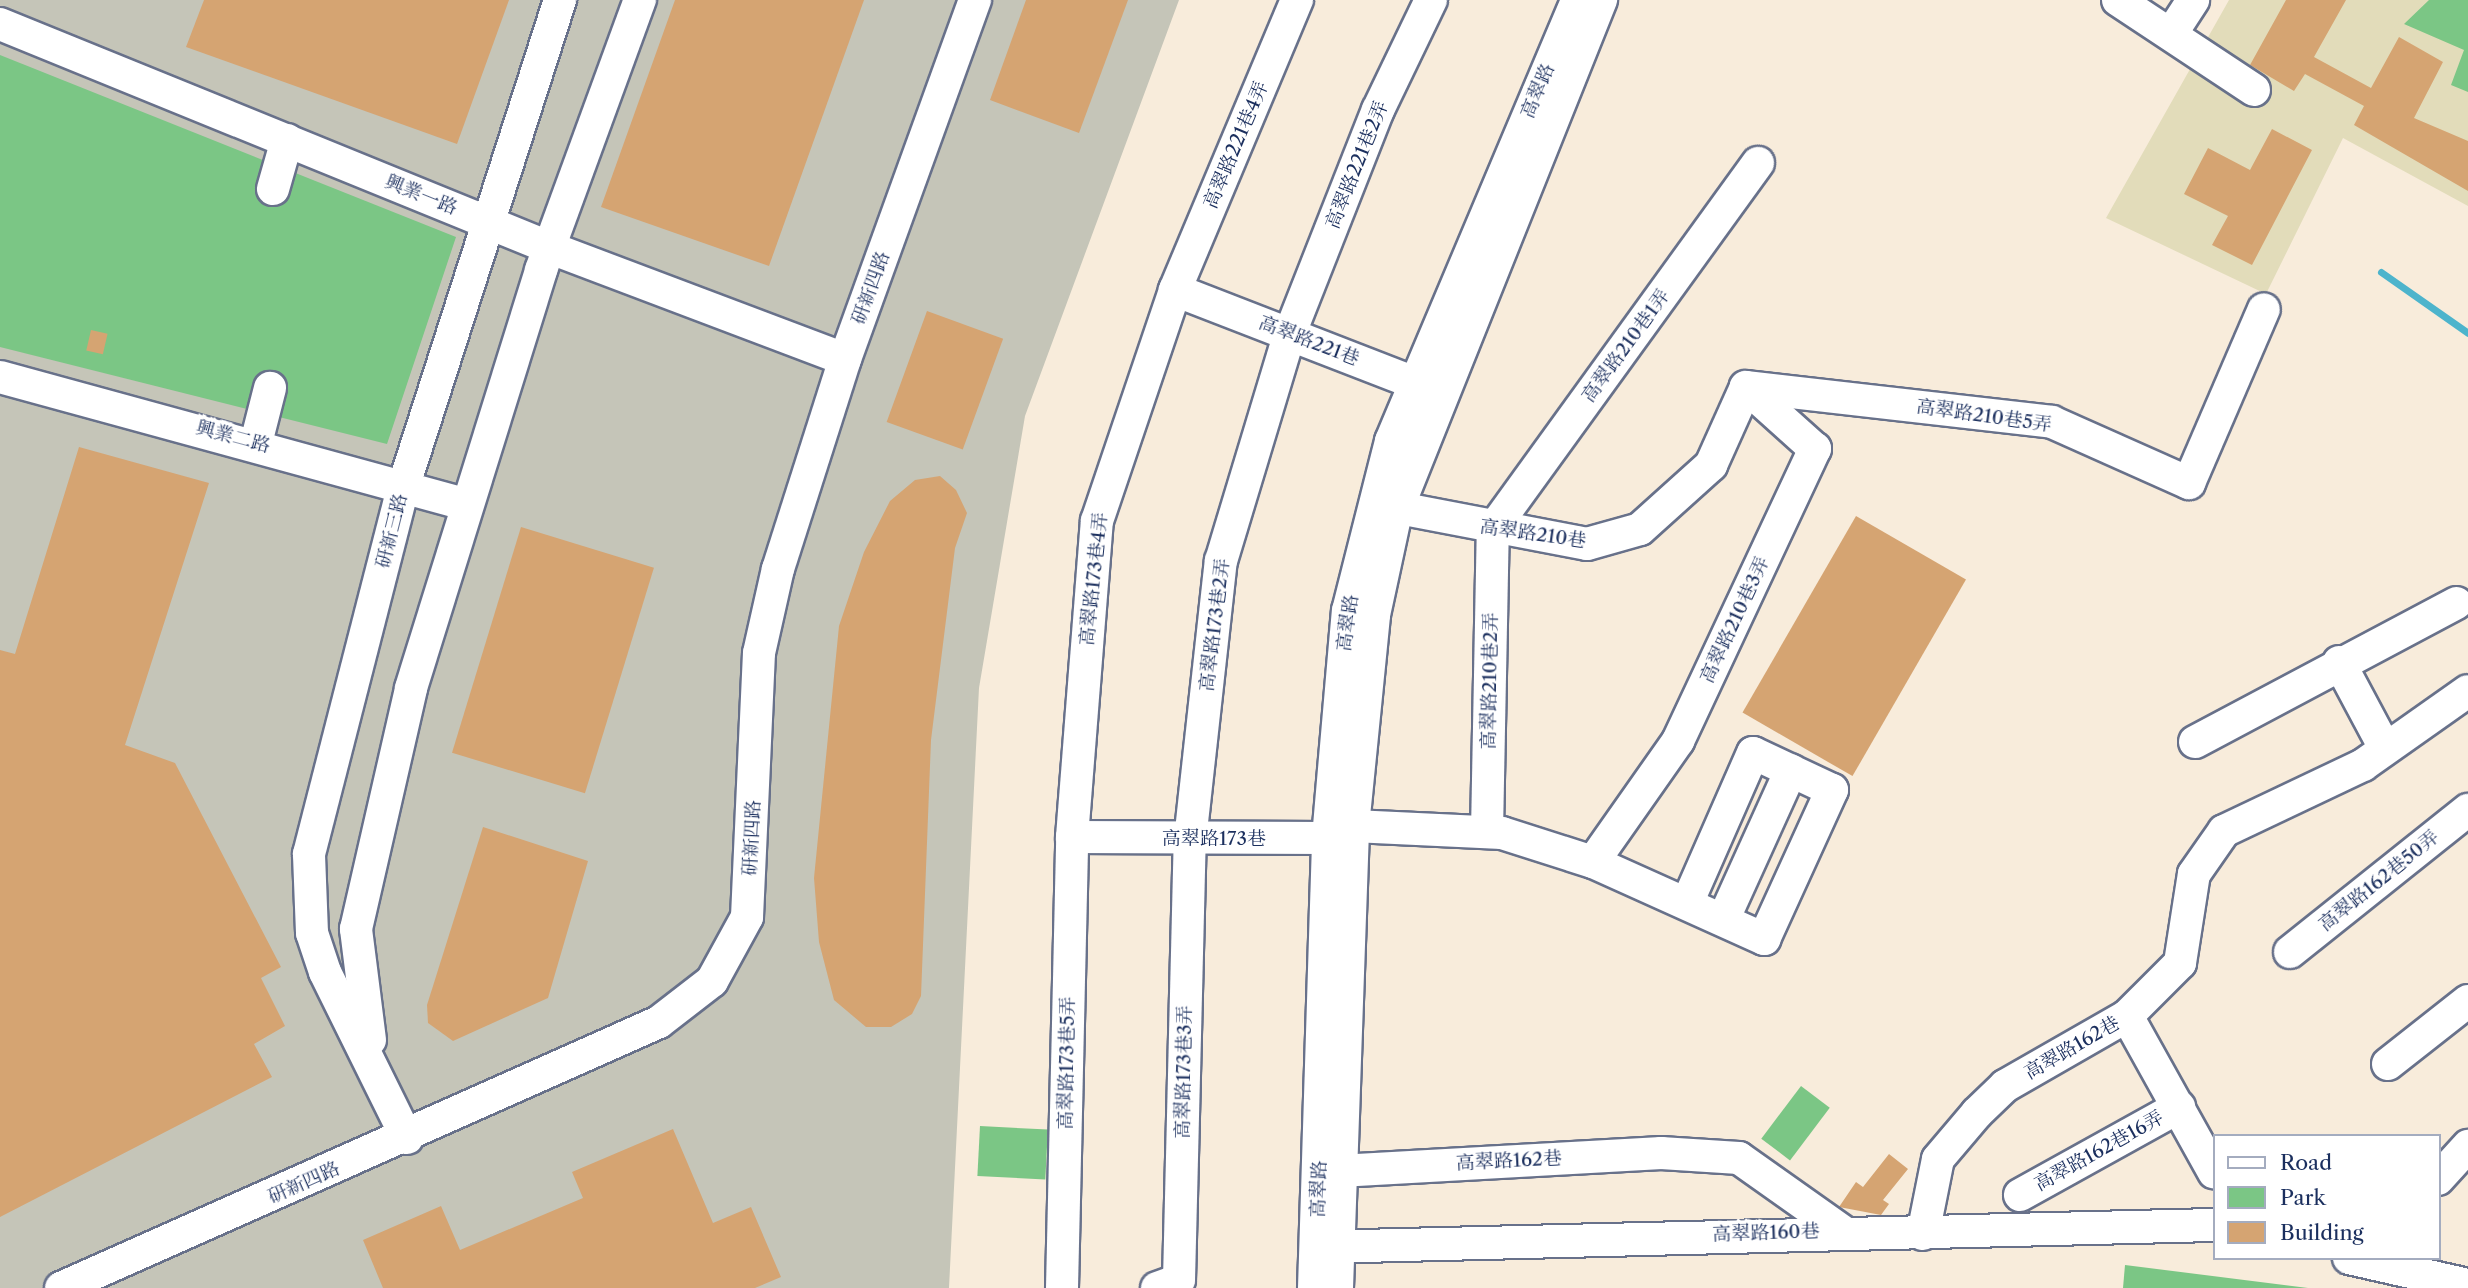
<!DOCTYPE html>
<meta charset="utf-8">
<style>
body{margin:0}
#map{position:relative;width:2468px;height:1288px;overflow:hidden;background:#f8ecdb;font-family:"Libre Caslon Text","Noto Serif TC",serif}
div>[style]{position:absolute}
.built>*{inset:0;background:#e2dcba}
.industrial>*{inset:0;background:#c5c5b8}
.green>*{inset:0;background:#7bc685;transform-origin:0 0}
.stream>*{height:7px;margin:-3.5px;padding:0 3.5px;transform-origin:3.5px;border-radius:3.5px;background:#4db4cc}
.building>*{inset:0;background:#d5a472;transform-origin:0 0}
.roads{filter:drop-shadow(2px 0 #68718a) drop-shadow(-2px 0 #68718a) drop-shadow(0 2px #68718a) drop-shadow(0 -2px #68718a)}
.minor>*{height:32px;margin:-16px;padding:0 16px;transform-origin:16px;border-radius:16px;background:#fff}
span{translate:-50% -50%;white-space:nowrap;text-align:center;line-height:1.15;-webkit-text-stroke:7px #fff;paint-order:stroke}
.street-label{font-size:19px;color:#1b2f5e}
.legend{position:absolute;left:2213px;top:1134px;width:228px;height:126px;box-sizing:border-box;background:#fff;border:2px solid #a4acbf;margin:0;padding:9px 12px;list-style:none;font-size:21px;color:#1b2f5e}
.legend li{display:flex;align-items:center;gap:14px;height:35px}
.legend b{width:35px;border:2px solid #a4acbf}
</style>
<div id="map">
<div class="built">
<div style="clip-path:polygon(2229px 0,2468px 0,2468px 206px,2343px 138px,2266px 294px,2106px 218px)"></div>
</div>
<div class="industrial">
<div style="clip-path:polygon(0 0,1179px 0,1025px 416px,979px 688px,949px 1288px,0 1288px)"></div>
</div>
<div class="green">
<div style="clip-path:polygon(2429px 0,2468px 0,2468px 92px,2451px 85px,2464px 50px,2404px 24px)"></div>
<div style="clip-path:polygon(0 55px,456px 237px,387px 444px,0 347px)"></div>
<div style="left:1801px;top:1086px;width:36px;height:66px;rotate:37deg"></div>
<div style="left:980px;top:1126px;width:68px;height:50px;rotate:3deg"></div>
<div style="clip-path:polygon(2125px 1265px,2308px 1288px,2123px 1288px)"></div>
</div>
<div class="stream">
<div style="left:2381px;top:272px;width:106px;rotate:35deg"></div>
</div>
<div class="building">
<div style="clip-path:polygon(204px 0,509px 0,457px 144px,186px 47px)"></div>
<div style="clip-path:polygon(675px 0,864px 0,769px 266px,601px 207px)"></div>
<div style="clip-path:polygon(1026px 0,1128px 0,1079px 133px,990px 100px)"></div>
<div style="clip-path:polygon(2286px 0,2346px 0,2314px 57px,2371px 88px,2399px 37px,2443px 62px,2414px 118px,2468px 141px,2468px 191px,2354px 125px,2364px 106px,2305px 74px,2294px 91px,2250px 65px)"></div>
<div style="clip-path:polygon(2272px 129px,2312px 150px,2252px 265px,2212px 245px,2228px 216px,2184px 194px,2208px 148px,2250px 170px)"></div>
<div style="left:927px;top:311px;width:81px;height:118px;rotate:20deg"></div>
<div style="left:91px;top:330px;width:17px;height:21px;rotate:13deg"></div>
<div style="clip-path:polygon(79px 447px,209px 483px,125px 745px,175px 763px,281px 967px,261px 978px,285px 1026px,254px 1044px,272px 1077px,0 1217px,0 650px,15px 654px)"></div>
<div style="clip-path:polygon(940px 476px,956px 490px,967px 513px,955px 548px,931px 740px,921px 996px,912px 1014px,891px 1027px,866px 1027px,834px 1000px,819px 942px,814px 878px,839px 626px,864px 552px,890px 501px,915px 480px)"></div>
<div style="left:1856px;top:516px;width:127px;height:227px;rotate:30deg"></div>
<div style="left:521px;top:527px;width:139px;height:236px;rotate:17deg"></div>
<div style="clip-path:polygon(483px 827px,588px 861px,548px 998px,453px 1041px,428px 1023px,427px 1005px)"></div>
<div style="clip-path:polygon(673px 1129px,713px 1223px,751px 1207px,781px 1277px,755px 1288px,383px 1288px,363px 1240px,441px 1206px,460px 1250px,583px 1198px,572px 1172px)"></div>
<div style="clip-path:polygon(1889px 1154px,1908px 1169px,1883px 1200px,1889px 1204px,1881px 1215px,1839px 1207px,1856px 1182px,1863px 1187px)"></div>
</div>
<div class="roads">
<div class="minor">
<div style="left:2118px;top:0;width:163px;rotate:33.5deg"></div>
<div style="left:0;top:24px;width:592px;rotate:22.14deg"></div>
<div style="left:548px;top:247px;width:317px;rotate:20.7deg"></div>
<div style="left:2173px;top:31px;width:37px;rotate:-57deg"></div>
<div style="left:273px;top:189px;width:51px;rotate:-74.1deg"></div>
<div style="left:1175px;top:290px;width:279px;rotate:21.2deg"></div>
<div style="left:0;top:377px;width:481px;rotate:15.3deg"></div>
<div style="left:1746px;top:387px;width:308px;rotate:6.5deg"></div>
<div style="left:2052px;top:422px;width:150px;rotate:24deg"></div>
<div style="left:2189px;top:483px;width:189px;rotate:-66.7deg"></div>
<div style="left:256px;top:443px;width:57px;rotate:-75.7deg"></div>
<div style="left:1378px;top:504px;width:213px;rotate:10.8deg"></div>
<div style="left:1587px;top:544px;width:55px;rotate:-15.8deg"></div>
<div style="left:1640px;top:529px;width:96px;rotate:-42deg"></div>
<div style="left:1711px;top:465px;width:85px;rotate:-65.8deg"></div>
<div style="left:2339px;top:662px;width:98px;rotate:61.9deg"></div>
<div style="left:2195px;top:742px;width:296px;rotate:-28deg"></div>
<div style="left:1487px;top:832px;width:303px;rotate:-88.9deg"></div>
<div style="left:1493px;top:529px;width:452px;rotate:-54.1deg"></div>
<div style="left:1072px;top:837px;width:256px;rotate:0.2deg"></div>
<div style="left:1328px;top:838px;width:28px;rotate:-26deg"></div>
<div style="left:1353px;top:826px;width:149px;rotate:2.7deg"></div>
<div style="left:1502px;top:833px;width:96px;rotate:17.7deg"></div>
<div style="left:1593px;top:862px;width:188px;rotate:24.2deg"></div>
<div style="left:1764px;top:939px;width:164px;rotate:-65.5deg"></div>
<div style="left:1832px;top:790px;width:87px;rotate:-154.9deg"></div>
<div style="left:1753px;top:753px;width:164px;rotate:113.7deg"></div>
<div style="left:1593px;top:862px;width:148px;rotate:-54.9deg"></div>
<div style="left:1678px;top:741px;width:323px;rotate:-64.9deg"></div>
<div style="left:1815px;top:449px;width:93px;rotate:-138.1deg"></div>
<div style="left:1724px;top:918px;width:162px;rotate:-65.6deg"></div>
<div style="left:2290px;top:952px;width:228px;rotate:-38.6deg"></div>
<div style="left:2127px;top:1016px;width:179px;rotate:60.9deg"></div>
<div style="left:370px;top:1040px;width:112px;rotate:-97.2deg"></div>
<div style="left:356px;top:929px;width:247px;rotate:-77.1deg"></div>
<div style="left:411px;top:688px;width:438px;rotate:-72.7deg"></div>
<div style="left:541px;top:270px;width:288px;rotate:-69.9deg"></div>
<div style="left:2388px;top:1064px;width:102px;rotate:-38.2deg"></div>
<div style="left:407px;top:1138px;width:185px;rotate:-116.3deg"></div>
<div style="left:325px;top:972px;width:41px;rotate:-108.4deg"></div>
<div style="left:312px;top:933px;width:79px;rotate:-92.2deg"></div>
<div style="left:309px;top:854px;width:378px;rotate:-75.6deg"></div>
<div style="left:403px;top:488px;width:513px;rotate:-72.17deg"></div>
<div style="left:1321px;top:1172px;width:341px;rotate:-3.2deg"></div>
<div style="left:1661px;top:1153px;width:78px;rotate:3.7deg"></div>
<div style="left:1739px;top:1158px;width:126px;rotate:35.3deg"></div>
<div style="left:2438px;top:1179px;width:45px;rotate:-47.7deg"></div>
<div style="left:2020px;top:1195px;width:182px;rotate:-29deg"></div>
<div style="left:1923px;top:1234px;width:76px;rotate:-78.7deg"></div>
<div style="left:1938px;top:1159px;width:60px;rotate:-49.7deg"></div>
<div style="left:1977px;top:1113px;width:39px;rotate:-44deg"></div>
<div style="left:2005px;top:1086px;width:141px;rotate:-29.8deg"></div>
<div style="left:2127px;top:1016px;width:75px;rotate:-45deg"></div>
<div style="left:2180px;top:963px;width:90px;rotate:-81.1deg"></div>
<div style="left:2194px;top:874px;width:52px;rotate:-55.1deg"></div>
<div style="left:2224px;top:831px;width:154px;rotate:-25.4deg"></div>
<div style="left:2363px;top:765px;width:128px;rotate:-35.2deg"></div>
<div style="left:1320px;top:1247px;width:894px;rotate:-1.41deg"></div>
<div style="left:2349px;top:1258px;width:122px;rotate:12.8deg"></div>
<div style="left:61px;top:1288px;width:654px;rotate:-23.98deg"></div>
<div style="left:659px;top:1022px;width:67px;rotate:-37.7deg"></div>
<div style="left:712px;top:981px;width:73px;rotate:-61.3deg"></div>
<div style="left:747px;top:917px;width:264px;rotate:-87.4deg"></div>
<div style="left:759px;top:653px;width:86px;rotate:-77.3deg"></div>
<div style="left:778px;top:569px;width:220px;rotate:-72.3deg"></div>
<div style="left:845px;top:359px;width:382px;rotate:-70.1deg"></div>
<div style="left:1062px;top:1288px;width:451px;rotate:-88.7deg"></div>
<div style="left:1072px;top:837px;width:317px;rotate:-85.5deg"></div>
<div style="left:1097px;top:521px;width:244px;rotate:-71.3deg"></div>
<div style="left:1175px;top:290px;width:315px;rotate:-67.2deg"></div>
<div style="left:1157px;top:1288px;width:23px;rotate:-20deg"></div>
<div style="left:1179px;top:1280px;width:440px;rotate:-88.6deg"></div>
<div style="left:1190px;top:840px;width:281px;rotate:-83.7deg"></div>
<div style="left:1221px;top:561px;width:238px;rotate:-73.2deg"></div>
<div style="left:1290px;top:333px;width:240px;rotate:-68.5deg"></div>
<div style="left:1378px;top:110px;width:122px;rotate:-64.3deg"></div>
<div style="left:1314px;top:1288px;width:450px;rotate:-88.2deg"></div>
<div style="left:1328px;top:838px;width:228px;rotate:-85deg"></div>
<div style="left:1348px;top:611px;width:175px;rotate:-75.8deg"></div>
<div style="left:1391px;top:441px;width:479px;rotate:-67.1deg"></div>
<div style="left:1337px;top:1288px;width:462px;rotate:-88deg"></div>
<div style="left:1353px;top:826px;width:212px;rotate:-84.3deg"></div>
<div style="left:1374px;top:615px;width:105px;rotate:-77.9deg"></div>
<div style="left:1396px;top:512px;width:552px;rotate:-68.18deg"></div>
</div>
</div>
<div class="street-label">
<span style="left:1538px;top:91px;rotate:-67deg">高翠路</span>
<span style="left:1236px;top:145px;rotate:-67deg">高翠路221巷4弄</span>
<span style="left:1357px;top:165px;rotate:-68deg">高翠路221巷2弄</span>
<span style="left:421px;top:195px;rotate:22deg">興業一路</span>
<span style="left:871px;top:288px;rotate:-70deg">研新四路</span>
<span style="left:1309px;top:341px;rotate:21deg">高翠路221巷</span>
<span style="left:1626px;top:346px;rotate:-54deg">高翠路210巷1弄</span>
<span style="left:1984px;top:416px;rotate:8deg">高翠路210巷5弄</span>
<span style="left:233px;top:437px;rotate:15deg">興業二路</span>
<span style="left:392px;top:531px;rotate:-76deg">研新三路</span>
<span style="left:1533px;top:534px;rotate:8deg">高翠路210巷</span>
<span style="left:1094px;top:579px;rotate:-84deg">高翠路173巷4弄</span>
<span style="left:1735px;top:620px;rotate:-65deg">高翠路210巷3弄</span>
<span style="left:1348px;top:623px;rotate:-82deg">高翠路</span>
<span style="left:1215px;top:625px;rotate:-83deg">高翠路173巷2弄</span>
<span style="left:1490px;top:681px;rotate:-89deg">高翠路210巷2弄</span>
<span style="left:752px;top:838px;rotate:-87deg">研新四路</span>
<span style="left:1214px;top:839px">高翠路173巷</span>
<span style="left:2379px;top:881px;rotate:-39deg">高翠路162巷50弄</span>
<span style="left:2072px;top:1048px;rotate:-30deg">高翠路162巷</span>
<span style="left:1067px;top:1063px;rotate:-89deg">高翠路173巷5弄</span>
<span style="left:1184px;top:1072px;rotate:-89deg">高翠路173巷3弄</span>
<span style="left:2099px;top:1151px;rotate:-29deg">高翠路162巷16弄</span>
<span style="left:1509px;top:1161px;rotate:-3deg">高翠路162巷</span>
<span style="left:304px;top:1183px;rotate:-24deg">研新四路</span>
<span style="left:1319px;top:1189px;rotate:-88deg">高翠路</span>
<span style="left:1766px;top:1233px;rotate:-2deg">高翠路160巷</span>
</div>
<ul class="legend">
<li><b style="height:9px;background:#fff"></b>Road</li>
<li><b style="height:19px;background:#7bc685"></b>Park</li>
<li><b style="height:19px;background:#d5a472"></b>Building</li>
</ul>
</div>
